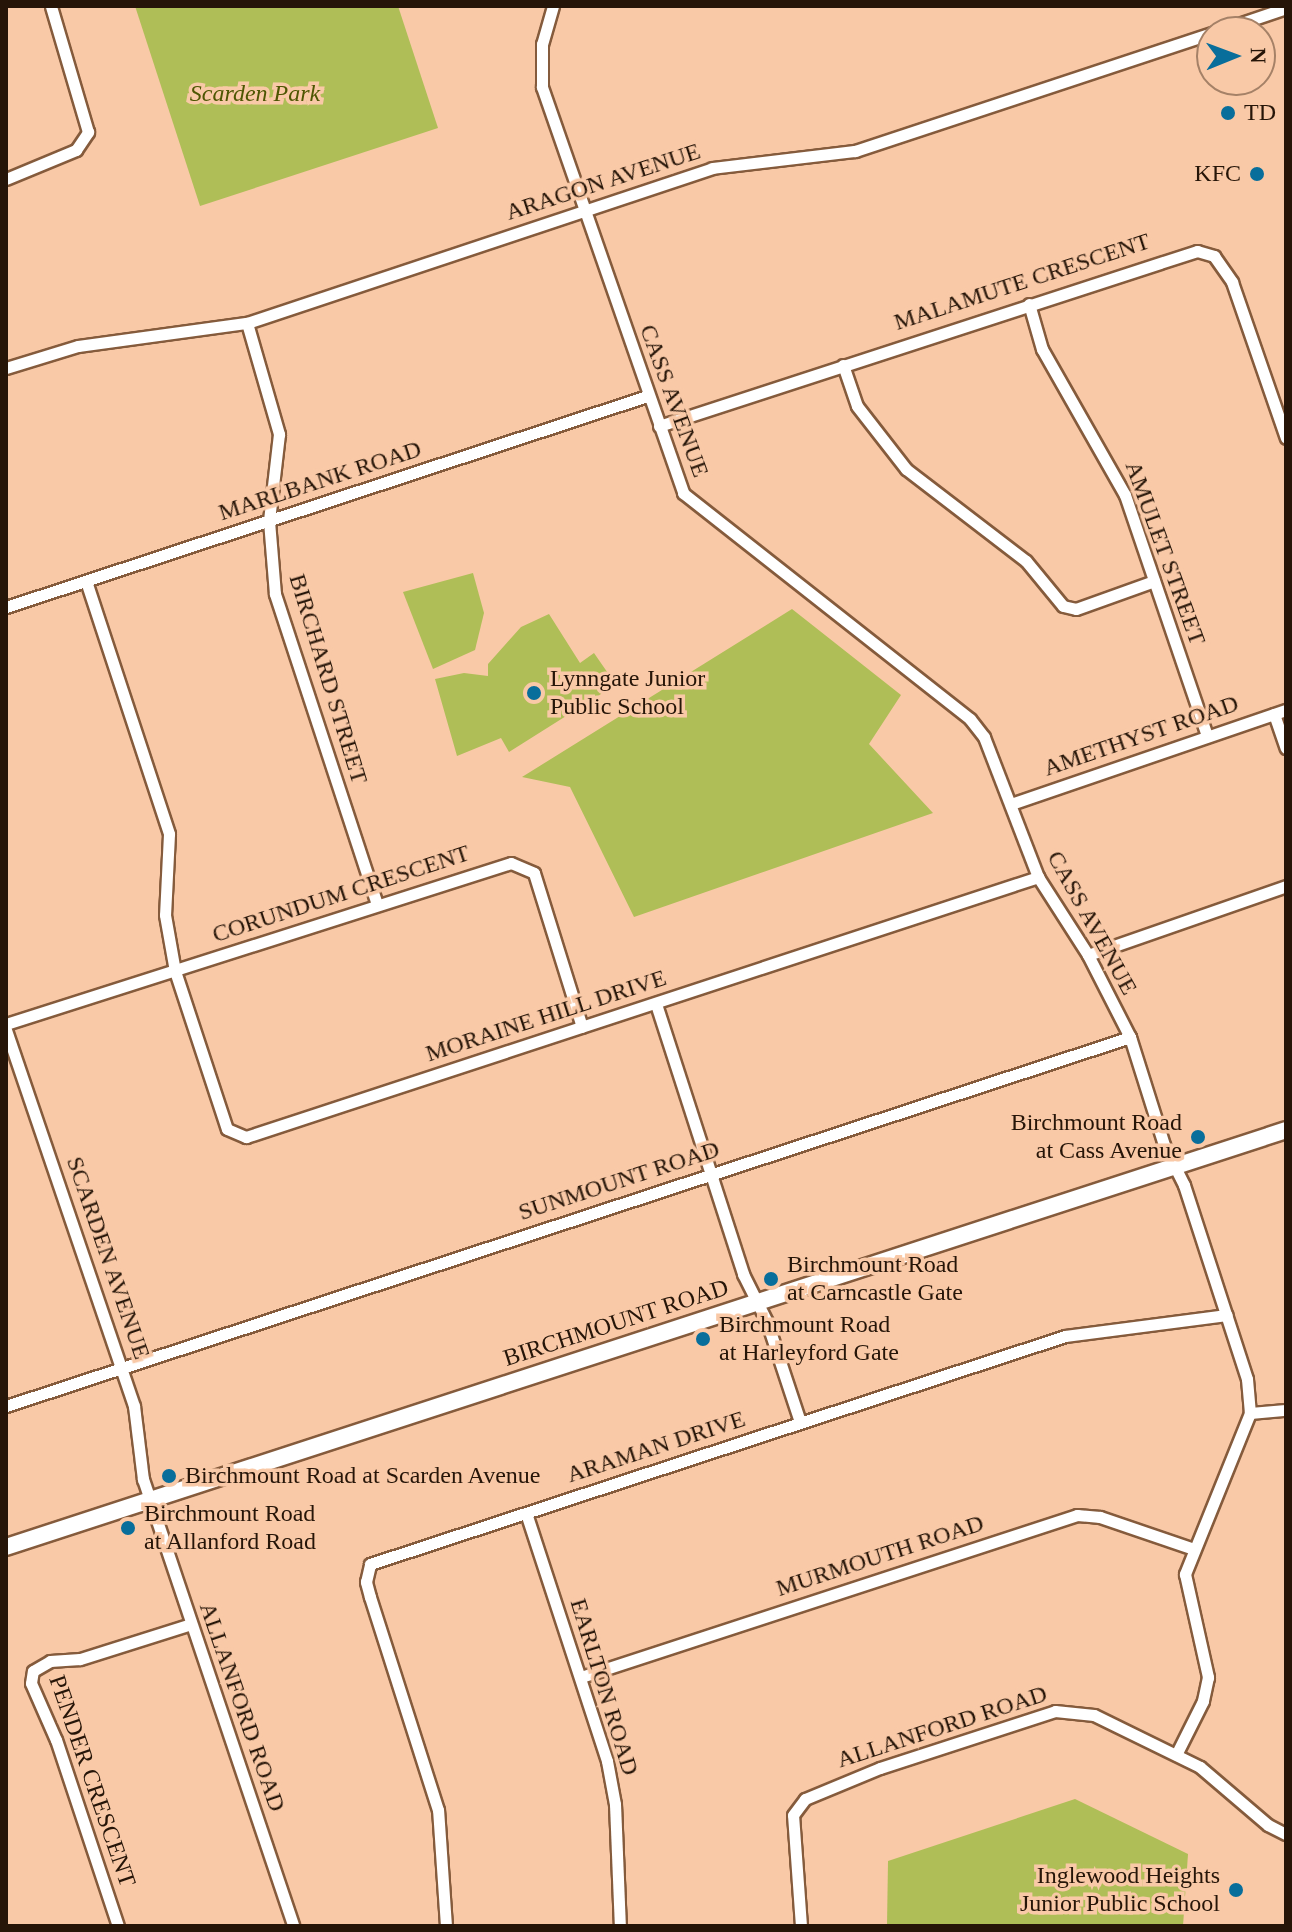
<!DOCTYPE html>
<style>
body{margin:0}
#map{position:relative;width:1292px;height:1932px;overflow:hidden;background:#f9c9a7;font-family:"Times New Roman",serif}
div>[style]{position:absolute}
.green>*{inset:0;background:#afbe57}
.roads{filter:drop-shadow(2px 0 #855b3c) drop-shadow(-2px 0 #855b3c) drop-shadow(0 2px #855b3c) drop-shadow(0 -2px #855b3c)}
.minor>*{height:11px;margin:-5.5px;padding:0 5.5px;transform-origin:5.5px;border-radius:5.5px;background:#fff}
.secondary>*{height:16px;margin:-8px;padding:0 8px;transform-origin:8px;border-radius:8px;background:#fff}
.dots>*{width:22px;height:22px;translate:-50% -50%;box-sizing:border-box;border:4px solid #f9c9a7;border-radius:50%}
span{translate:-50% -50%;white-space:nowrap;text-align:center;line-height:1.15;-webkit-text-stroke:7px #f9c9a7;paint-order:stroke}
.park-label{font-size:24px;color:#4d5602;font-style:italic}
.poi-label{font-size:24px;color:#261508}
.left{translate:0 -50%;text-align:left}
.right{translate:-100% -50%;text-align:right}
.street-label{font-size:24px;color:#261508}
.frame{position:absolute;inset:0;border:8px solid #261508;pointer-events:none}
.north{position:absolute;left:1196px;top:16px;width:80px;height:80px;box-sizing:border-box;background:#f9c9a7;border:2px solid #a58167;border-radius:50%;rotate:89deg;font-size:22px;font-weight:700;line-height:32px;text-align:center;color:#261508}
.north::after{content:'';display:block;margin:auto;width:28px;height:36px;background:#086e9b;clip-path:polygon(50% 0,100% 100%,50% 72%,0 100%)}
</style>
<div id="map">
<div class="green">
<div style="clip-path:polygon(135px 6px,398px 6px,438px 128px,200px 206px)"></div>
<div style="clip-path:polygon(473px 573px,484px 613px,475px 650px,433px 669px,403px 592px)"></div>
<div style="clip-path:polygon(792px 609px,901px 695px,869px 744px,933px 813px,634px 917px,570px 787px,522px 777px)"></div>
<div style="clip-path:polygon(549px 614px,580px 663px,594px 653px,612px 679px,601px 694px,509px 752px,501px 738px,457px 756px,435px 679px,464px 673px,488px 676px,488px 664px,521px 627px)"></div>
<div style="clip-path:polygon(1075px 1799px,1188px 1854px,1183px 1926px,887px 1926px,888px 1861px)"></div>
</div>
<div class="roads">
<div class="minor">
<div style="left:553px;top:6px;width:40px;rotate:106deg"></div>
<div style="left:542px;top:44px;width:43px;rotate:90deg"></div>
<div style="left:542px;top:87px;width:430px;rotate:70.8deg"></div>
<div style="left:683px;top:493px;width:365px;rotate:38.2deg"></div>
<div style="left:970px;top:719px;width:23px;rotate:52deg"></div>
<div style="left:984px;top:737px;width:150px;rotate:68.9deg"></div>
<div style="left:1038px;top:877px;width:93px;rotate:57.3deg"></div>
<div style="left:1088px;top:955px;width:92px;rotate:62.9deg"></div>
<div style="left:1130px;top:1037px;width:113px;rotate:72.5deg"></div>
<div style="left:1164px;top:1145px;width:45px;rotate:63.4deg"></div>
<div style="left:1184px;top:1185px;width:204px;rotate:72deg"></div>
<div style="left:1247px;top:1379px;width:34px;rotate:85deg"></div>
<div style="left:1250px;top:1413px;width:174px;rotate:112deg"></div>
<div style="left:1185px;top:1574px;width:106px;rotate:77.4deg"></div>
<div style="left:1208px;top:1677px;width:25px;rotate:102deg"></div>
<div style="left:1203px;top:1701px;width:60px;rotate:116.6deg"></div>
<div style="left:1215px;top:32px;width:75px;rotate:-18.7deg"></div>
<div style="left:6px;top:179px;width:76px;rotate:-22.5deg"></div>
<div style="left:76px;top:150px;width:22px;rotate:-56deg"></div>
<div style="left:88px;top:132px;width:131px;rotate:-106.4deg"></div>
<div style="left:1029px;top:304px;width:47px;rotate:73.9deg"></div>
<div style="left:1042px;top:349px;width:168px;rotate:60.4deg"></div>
<div style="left:1125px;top:495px;width:255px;rotate:71.2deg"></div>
<div style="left:247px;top:323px;width:116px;rotate:73.9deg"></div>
<div style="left:279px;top:434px;width:88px;rotate:96.6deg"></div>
<div style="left:269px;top:521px;width:73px;rotate:85.3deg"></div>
<div style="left:275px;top:594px;width:326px;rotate:71.8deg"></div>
<div style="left:843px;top:365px;width:43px;rotate:71.1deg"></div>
<div style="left:857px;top:406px;width:80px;rotate:52.1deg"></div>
<div style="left:906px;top:469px;width:151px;rotate:37.5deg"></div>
<div style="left:1026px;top:561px;width:58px;rotate:50.6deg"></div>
<div style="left:1063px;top:606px;width:13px;rotate:13deg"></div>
<div style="left:1076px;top:609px;width:83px;rotate:-19.7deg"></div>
<div style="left:6px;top:368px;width:75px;rotate:-17deg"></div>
<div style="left:78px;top:346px;width:171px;rotate:-7.8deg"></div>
<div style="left:247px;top:323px;width:490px;rotate:-18.4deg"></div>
<div style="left:712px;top:168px;width:144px;rotate:-6.8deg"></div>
<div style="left:855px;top:151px;width:376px;rotate:-18.3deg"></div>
<div style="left:659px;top:426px;width:566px;rotate:-18.02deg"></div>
<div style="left:1197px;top:251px;width:18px;rotate:16deg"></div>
<div style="left:1214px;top:256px;width:32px;rotate:55deg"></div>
<div style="left:1232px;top:282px;width:165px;rotate:70.9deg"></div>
<div style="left:86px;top:581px;width:266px;rotate:71.8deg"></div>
<div style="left:169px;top:834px;width:81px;rotate:92.8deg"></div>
<div style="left:165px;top:915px;width:57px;rotate:79.9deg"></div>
<div style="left:175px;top:971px;width:166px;rotate:71.8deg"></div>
<div style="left:227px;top:1129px;width:21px;rotate:23deg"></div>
<div style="left:246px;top:1137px;width:834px;rotate:-18.17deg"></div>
<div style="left:6px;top:607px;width:675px;rotate:-18.22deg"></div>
<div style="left:1274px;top:714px;width:36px;rotate:71deg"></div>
<div style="left:1011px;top:804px;width:291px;rotate:-18.9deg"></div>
<div style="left:1088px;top:955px;width:210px;rotate:-19.2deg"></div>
<div style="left:656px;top:1004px;width:284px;rotate:72.1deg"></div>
<div style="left:743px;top:1274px;width:54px;rotate:63.4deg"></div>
<div style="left:767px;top:1322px;width:105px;rotate:71.7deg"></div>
<div style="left:6px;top:1024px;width:530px;rotate:-17.68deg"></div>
<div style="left:511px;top:863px;width:25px;rotate:23deg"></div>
<div style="left:534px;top:873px;width:161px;rotate:72.7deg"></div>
<div style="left:6px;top:1030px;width:397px;rotate:71.2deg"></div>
<div style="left:134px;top:1406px;width:74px;rotate:83deg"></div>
<div style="left:143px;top:1479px;width:471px;rotate:71.4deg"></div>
<div style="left:6px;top:1406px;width:1183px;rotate:-18.17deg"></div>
<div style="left:1250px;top:1413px;width:36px;rotate:-5deg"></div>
<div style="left:526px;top:1513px;width:261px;rotate:71.9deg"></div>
<div style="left:607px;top:1761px;width:44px;rotate:79.5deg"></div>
<div style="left:615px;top:1804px;width:122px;rotate:87.7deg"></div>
<div style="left:581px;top:1677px;width:522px;rotate:-18.09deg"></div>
<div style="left:1077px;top:1515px;width:23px;rotate:5deg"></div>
<div style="left:1100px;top:1517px;width:99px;rotate:18.8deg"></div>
<div style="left:118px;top:1926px;width:196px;rotate:-108.4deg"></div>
<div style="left:56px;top:1740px;width:62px;rotate:-113.7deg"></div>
<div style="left:31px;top:1683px;width:12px;rotate:-81deg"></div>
<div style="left:33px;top:1671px;width:20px;rotate:-30deg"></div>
<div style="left:50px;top:1661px;width:30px;rotate:-4deg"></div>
<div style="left:80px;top:1659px;width:116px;rotate:-17.5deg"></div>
<div style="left:446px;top:1926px;width:116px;rotate:-93.9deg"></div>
<div style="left:438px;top:1810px;width:224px;rotate:-107.7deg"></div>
<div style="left:370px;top:1597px;width:16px;rotate:-105deg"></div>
<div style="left:366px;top:1582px;width:18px;rotate:-77deg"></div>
<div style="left:370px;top:1564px;width:731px;rotate:-18.16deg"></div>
<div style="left:1065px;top:1336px;width:163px;rotate:-7.4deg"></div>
<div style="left:801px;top:1926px;width:111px;rotate:-94.1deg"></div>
<div style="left:793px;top:1815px;width:20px;rotate:-53deg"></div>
<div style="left:805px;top:1799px;width:81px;rotate:-22.5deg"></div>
<div style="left:880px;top:1768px;width:184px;rotate:-18deg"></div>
<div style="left:1055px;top:1711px;width:39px;rotate:6deg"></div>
<div style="left:1094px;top:1715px;width:118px;rotate:26.1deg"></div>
<div style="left:1200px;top:1767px;width:89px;rotate:40.5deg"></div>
<div style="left:1268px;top:1825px;width:20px;rotate:27deg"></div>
</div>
<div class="secondary">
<div style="left:6px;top:1547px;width:1346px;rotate:-18.04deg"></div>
</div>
</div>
<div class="dots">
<div style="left:1228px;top:113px;background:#086e9b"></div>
<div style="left:1257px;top:174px;background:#086e9b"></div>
<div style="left:534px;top:693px;background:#086e9b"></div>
<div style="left:1198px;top:1137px;background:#086e9b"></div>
<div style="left:771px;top:1279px;background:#086e9b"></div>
<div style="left:703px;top:1339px;background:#086e9b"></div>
<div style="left:169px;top:1476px;background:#086e9b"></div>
<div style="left:128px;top:1528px;background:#086e9b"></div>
<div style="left:1236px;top:1890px;background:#086e9b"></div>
</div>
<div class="park-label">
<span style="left:255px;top:94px">Scarden Park</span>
</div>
<div class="poi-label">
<span class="left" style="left:1244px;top:113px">TD</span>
<span class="right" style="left:1241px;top:174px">KFC</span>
<span class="left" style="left:550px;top:693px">Lynngate Junior<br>Public School</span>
<span class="right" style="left:1182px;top:1137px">Birchmount Road<br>at Cass Avenue</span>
<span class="left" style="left:787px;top:1279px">Birchmount Road<br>at Carncastle Gate</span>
<span class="left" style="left:719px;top:1339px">Birchmount Road<br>at Harleyford Gate</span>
<span class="left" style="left:185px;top:1476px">Birchmount Road at Scarden Avenue</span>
<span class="left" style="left:144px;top:1528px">Birchmount Road<br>at Allanford Road</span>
<span class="right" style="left:1220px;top:1890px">Inglewood Heights<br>Junior Public School</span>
</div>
<div class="street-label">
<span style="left:603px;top:182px;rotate:-18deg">ARAGON AVENUE</span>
<span style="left:1022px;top:282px;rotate:-18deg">MALAMUTE CRESCENT</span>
<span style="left:674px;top:401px;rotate:70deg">CASS AVENUE</span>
<span style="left:320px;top:481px;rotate:-18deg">MARLBANK ROAD</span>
<span style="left:1165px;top:553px;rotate:70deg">AMULET STREET</span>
<span style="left:328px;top:679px;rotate:73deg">BIRCHARD STREET</span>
<span style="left:1141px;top:736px;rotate:-19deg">AMETHYST ROAD</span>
<span style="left:341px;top:894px;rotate:-18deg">CORUNDUM CRESCENT</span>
<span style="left:1092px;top:923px;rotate:61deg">CASS AVENUE</span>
<span style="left:546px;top:1016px;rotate:-18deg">MORAINE HILL DRIVE</span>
<span style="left:619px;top:1181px;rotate:-18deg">SUNMOUNT ROAD</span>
<span style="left:108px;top:1258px;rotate:71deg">SCARDEN AVENUE</span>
<span style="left:616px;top:1323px;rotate:-18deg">BIRCHMOUNT ROAD</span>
<span style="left:656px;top:1447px;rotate:-18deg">ARAMAN DRIVE</span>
<span style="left:880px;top:1556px;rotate:-18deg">MURMOUTH ROAD</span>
<span style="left:604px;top:1687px;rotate:73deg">EARLTON ROAD</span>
<span style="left:242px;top:1707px;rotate:71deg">ALLANFORD ROAD</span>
<span style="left:942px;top:1727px;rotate:-18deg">ALLANFORD ROAD</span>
<span style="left:92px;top:1781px;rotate:71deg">PENDER CRESCENT</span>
</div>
<div class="frame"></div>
<div class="north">N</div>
</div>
